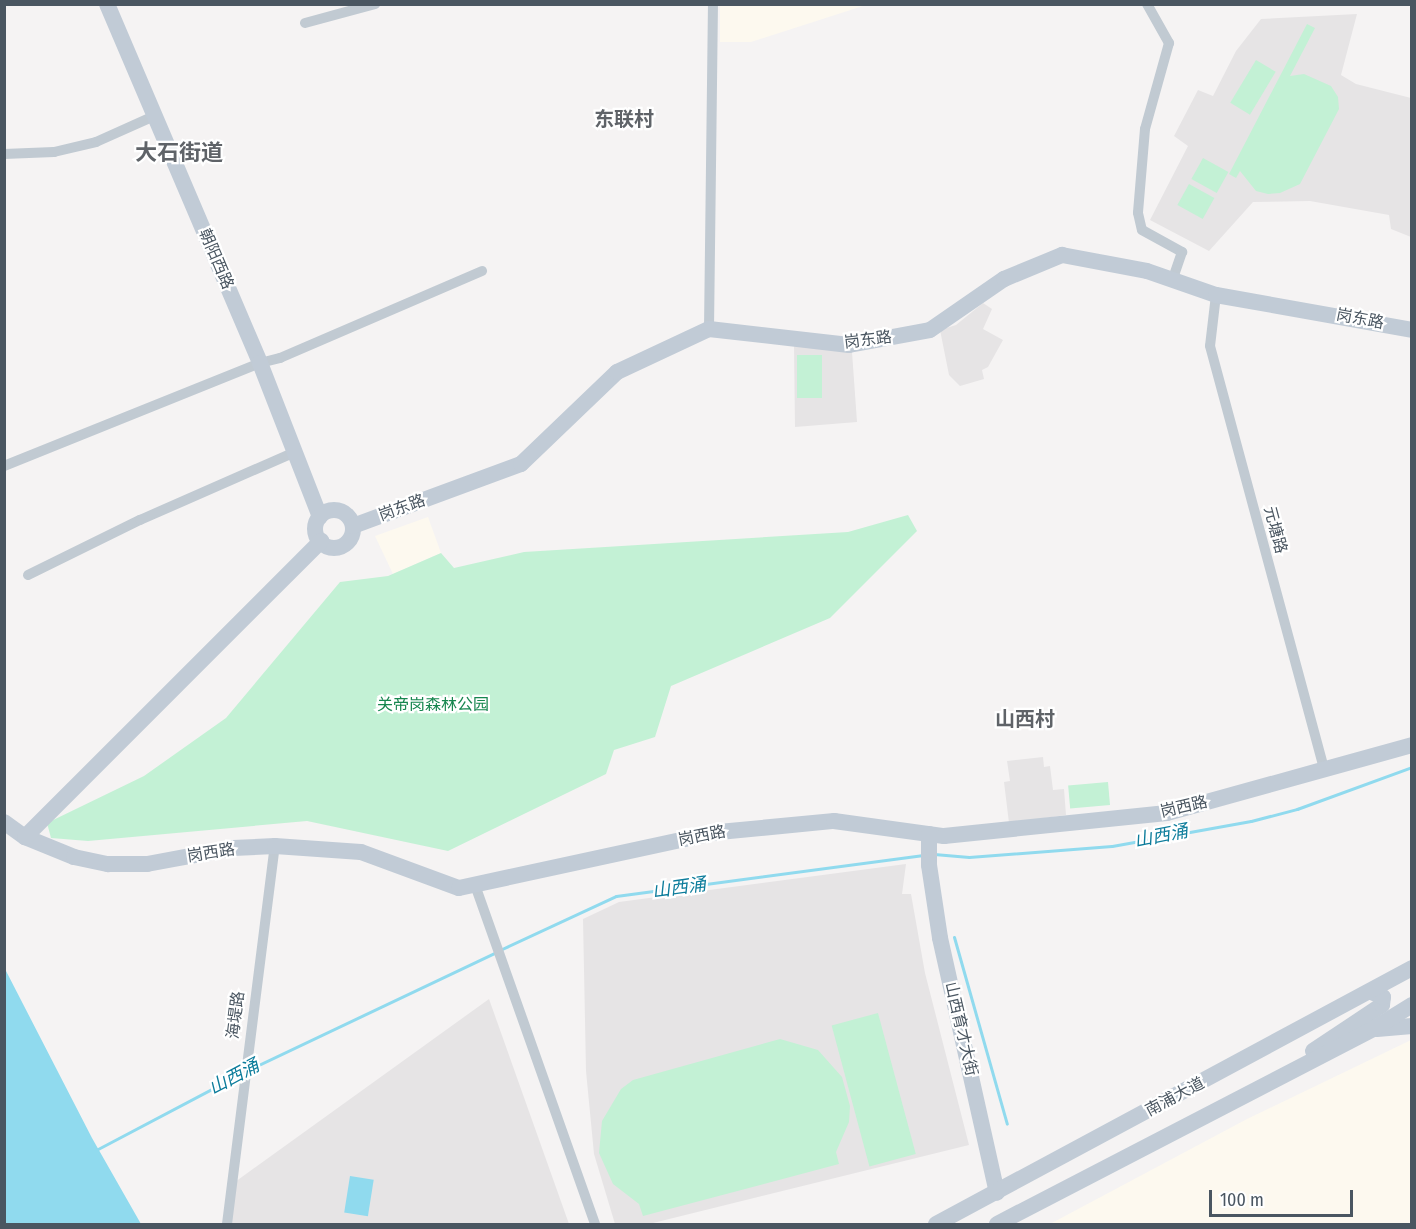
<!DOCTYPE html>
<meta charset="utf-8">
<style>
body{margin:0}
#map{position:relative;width:1416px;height:1229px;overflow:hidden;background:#f5f3f3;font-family:"Fira Sans Condensed","Noto Sans SC",sans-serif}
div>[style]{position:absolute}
.commercial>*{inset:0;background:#fdf9ef}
.education>*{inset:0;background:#e6e4e5}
.green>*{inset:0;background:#c3f1d5;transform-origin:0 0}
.water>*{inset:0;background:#90daee;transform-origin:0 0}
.stream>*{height:3px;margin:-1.5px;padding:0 1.5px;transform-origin:1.5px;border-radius:1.5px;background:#90daee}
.street>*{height:10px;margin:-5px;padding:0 5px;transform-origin:5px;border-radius:5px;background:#c1cad2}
.secondary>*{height:16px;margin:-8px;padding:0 8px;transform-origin:8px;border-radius:8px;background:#c1cbd6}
.secondary>.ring{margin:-8px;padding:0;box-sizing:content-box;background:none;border:16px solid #c1cbd6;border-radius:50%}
span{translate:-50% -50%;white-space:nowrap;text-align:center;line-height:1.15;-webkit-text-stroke:4.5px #fff;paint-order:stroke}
.street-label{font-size:16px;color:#4a5661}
.park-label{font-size:16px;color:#17864f}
.water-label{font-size:18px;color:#0c7c9b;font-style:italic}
.quarter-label{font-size:20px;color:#5f6368;font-weight:700}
.district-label{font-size:22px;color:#5f6368;font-weight:700}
.frame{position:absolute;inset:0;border:6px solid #4a5661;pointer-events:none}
.scale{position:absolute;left:1209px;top:1190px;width:144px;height:27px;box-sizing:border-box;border:3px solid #4a5661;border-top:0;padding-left:8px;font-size:18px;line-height:21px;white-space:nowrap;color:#4a5661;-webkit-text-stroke:4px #fff;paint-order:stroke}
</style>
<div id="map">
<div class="commercial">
<div style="clip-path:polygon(720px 5px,720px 4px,866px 5px,751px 42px,720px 42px)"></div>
<div style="clip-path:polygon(428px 517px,441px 553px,393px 574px,375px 536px)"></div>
<div style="clip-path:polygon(1411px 1040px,1411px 1224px,1050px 1224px,1247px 1119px)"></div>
</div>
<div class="education">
<div style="clip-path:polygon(1357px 14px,1341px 75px,1356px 84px,1411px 98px,1411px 237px,1391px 229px,1389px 215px,1310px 201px,1253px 202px,1209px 251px,1150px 220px,1188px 146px,1174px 136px,1198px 90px,1213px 96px,1236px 51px,1261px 19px)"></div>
<div style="clip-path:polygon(983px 303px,992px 309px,983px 329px,1003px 340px,988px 367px,982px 370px,984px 379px,960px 386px,949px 375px,940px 330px,956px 325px)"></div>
<div style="clip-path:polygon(794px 346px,852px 352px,857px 422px,795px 427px)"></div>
<div style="clip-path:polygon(1043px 757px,1044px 767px,1050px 766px,1053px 790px,1064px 789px,1066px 815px,1009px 823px,1004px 782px,1010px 781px,1007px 761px)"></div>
<div style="clip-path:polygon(906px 864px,902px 894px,911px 894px,925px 973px,969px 1145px,649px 1224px,615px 1224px,594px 1154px,586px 1071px,583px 919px,619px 902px)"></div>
<div style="clip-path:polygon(489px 999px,569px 1224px,230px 1224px,235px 1182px)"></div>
</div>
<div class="green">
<div style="clip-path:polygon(1307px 24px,1315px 28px,1290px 76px,1304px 74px,1331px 86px,1338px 97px,1339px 109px,1300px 184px,1280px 193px,1268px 194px,1256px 191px,1240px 171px,1236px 178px,1229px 174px)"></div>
<div style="left:1256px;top:60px;width:23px;height:50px;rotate:31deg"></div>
<div style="left:1203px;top:158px;width:29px;height:24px;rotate:29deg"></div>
<div style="left:1189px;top:184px;width:29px;height:24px;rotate:29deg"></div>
<div style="left:797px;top:355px;width:25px;height:43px"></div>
<div style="clip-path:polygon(908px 515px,917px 531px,830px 618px,671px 686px,655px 737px,614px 750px,606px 774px,448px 851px,307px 821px,88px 841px,51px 838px,47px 823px,144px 776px,226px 718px,340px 582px,388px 576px,441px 553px,454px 568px,524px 552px,848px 532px)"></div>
<div style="left:1108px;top:782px;width:23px;height:40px;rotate:85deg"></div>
<div style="left:878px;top:1013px;width:146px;height:48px;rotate:75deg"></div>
<div style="clip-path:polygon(780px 1039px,818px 1050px,842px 1077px,850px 1106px,849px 1122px,836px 1152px,839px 1164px,643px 1216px,639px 1204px,613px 1184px,599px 1153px,602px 1121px,621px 1089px,633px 1080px)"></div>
</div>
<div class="water">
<div style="clip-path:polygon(5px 969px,92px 1138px,141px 1224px,5px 1224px)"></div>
<div style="left:350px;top:1176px;width:24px;height:37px;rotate:9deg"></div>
</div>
<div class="stream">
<div style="left:934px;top:854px;width:35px;rotate:5deg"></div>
<div style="left:969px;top:857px;width:143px;rotate:-4.4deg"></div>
<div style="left:1112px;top:846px;width:141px;rotate:-10.2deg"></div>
<div style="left:1251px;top:821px;width:48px;rotate:-14.6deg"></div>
<div style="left:1297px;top:809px;width:122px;rotate:-20.1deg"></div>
<div style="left:954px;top:937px;width:194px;rotate:74.2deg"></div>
<div style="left:502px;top:949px;width:126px;rotate:-24.9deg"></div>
<div style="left:616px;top:896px;width:312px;rotate:-7.6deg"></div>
<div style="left:250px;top:1069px;width:272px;rotate:-25.4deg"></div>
<div style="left:96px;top:1150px;width:167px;rotate:-27.8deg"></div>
</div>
<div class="street">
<div style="left:1147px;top:4px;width:45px;rotate:60.6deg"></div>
<div style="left:1169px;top:43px;width:89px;rotate:105.6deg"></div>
<div style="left:1145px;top:129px;width:84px;rotate:94.8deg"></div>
<div style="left:1138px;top:213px;width:17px;rotate:77deg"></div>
<div style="left:1142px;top:230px;width:46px;rotate:28.8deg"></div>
<div style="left:1182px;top:252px;width:31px;rotate:109deg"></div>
<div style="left:305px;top:23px;width:73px;rotate:-15.2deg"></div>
<div style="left:4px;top:154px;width:50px;rotate:-2.3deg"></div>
<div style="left:54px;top:152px;width:43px;rotate:-13.4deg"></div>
<div style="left:96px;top:142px;width:64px;rotate:-24.1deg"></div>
<div style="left:1216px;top:295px;width:51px;rotate:96.7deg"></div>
<div style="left:1210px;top:346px;width:441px;rotate:74.9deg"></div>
<div style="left:709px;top:329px;width:325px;rotate:-89.3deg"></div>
<div style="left:4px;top:466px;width:276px;rotate:-21.9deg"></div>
<div style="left:260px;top:363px;width:21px;rotate:-14deg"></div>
<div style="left:280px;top:358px;width:220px;rotate:-23.3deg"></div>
<div style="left:28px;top:575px;width:125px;rotate:-26.2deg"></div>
<div style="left:140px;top:520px;width:169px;rotate:-23.7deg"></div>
<div style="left:475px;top:885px;width:360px;rotate:70.5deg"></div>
<div style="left:227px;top:1224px;width:381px;rotate:-82.8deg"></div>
</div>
<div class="secondary">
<div style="left:107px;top:4px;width:390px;rotate:66.9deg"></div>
<div style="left:260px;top:363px;width:165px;rotate:68.7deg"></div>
<div class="ring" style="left:315px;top:510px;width:22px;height:22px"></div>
<div style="left:353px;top:526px;width:179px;rotate:-20.3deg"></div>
<div style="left:521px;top:464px;width:133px;rotate:-43.8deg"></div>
<div style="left:617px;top:372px;width:102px;rotate:-25.1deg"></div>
<div style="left:709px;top:329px;width:141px;rotate:6.5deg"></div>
<div style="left:849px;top:345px;width:82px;rotate:-10.5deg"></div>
<div style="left:930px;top:330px;width:90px;rotate:-34.6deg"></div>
<div style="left:1004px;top:279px;width:63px;rotate:-22.5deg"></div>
<div style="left:1062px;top:255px;width:86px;rotate:10.7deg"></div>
<div style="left:1147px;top:271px;width:73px;rotate:19.2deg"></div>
<div style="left:1216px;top:295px;width:199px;rotate:10.1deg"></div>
<div style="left:4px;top:822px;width:26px;rotate:36deg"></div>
<div style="left:25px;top:837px;width:53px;rotate:22.2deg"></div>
<div style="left:74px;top:857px;width:35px;rotate:12deg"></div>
<div style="left:108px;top:864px;width:39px"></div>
<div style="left:147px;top:864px;width:87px;rotate:-10.5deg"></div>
<div style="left:233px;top:848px;width:42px;rotate:-2.7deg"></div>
<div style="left:275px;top:846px;width:86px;rotate:4deg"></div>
<div style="left:361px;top:852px;width:104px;rotate:20.2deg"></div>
<div style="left:459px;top:888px;width:266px;rotate:-12.2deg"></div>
<div style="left:719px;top:832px;width:116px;rotate:-5.5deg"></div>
<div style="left:834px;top:821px;width:111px;rotate:7.8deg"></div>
<div style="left:944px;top:836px;width:224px;rotate:-5.9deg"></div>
<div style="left:1167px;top:813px;width:254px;rotate:-15.5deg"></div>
<div style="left:929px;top:834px;width:31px;rotate:90deg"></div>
<div style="left:929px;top:865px;width:74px;rotate:81.4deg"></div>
<div style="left:940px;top:938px;width:261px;rotate:77.4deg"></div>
<div style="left:25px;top:837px;width:419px;rotate:-45deg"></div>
<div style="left:1377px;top:1029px;width:35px;rotate:-5deg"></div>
<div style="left:1313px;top:1051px;width:83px;rotate:-33.7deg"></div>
<div style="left:1382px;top:1005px;width:8px;rotate:-83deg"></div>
<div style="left:1383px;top:997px;width:13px;rotate:-157deg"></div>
<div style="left:936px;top:1224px;width:540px;rotate:-28.27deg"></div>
<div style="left:997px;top:1224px;width:424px;rotate:-27.4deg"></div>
<div style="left:1373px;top:1029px;width:46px;rotate:-31.6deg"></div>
</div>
<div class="street-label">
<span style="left:216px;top:259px;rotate:67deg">朝阳西路</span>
<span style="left:1360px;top:319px;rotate:11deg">岗东路</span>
<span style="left:868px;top:340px;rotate:-7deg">岗东路</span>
<span style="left:402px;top:508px;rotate:-20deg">岗东路</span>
<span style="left:1275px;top:530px;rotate:75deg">元塘路</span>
<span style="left:1184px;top:807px;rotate:-13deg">岗西路</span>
<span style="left:702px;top:836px;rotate:-11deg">岗西路</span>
<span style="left:211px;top:853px;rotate:-9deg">岗西路</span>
<span style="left:236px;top:1015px;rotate:-83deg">海堤路</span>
<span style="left:961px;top:1029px;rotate:77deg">山西育才大街</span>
<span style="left:1175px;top:1097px;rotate:-28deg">南浦大道</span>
</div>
<div class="park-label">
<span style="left:433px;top:705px">关帝岗森林公园</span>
</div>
<div class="water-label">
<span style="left:1161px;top:836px;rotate:-11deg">山西涌</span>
<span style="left:679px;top:888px;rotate:-8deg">山西涌</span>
<span style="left:234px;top:1077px;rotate:-28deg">山西涌</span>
</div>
<div class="quarter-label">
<span style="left:624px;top:119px">东联村</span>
<span style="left:1025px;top:719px">山西村</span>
</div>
<div class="district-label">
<span style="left:179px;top:153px">大石街道</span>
</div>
<div class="frame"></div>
<div class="scale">100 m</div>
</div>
